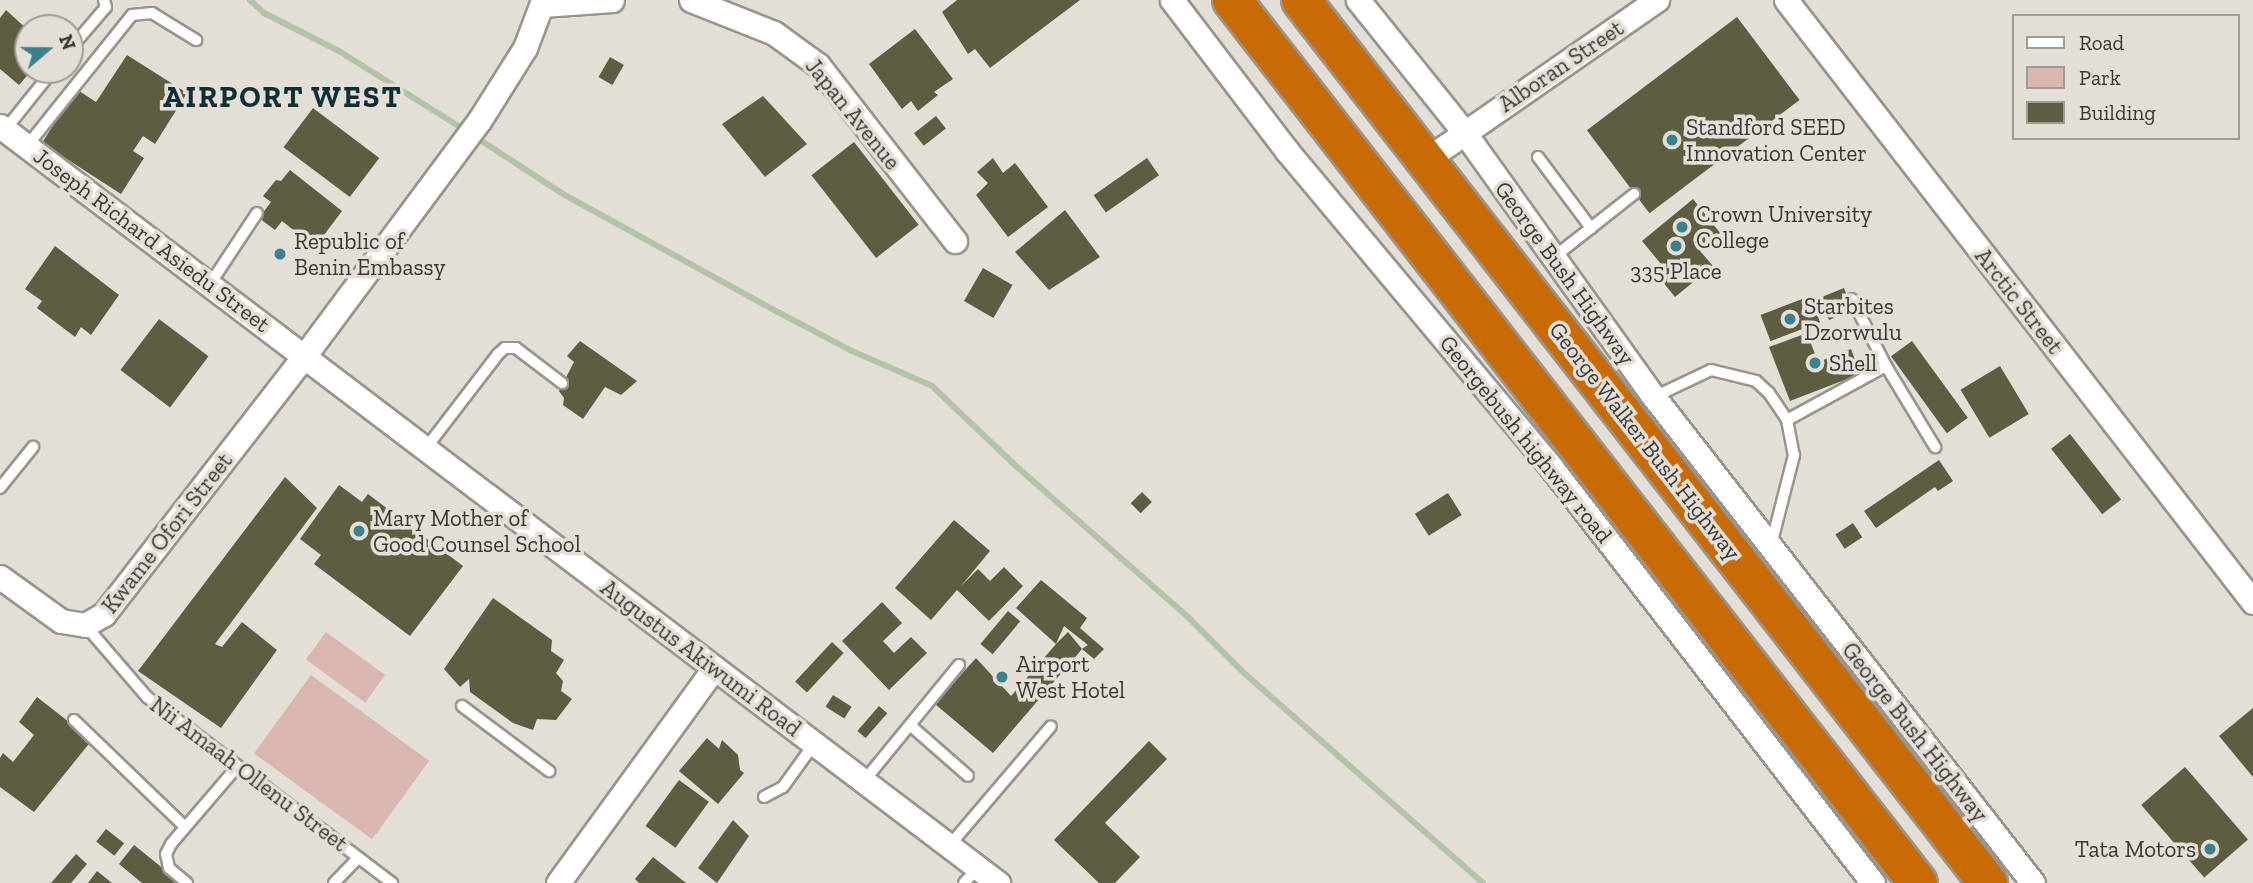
<!DOCTYPE html>
<style>
body{margin:0}
#map{position:relative;width:2253px;height:883px;overflow:hidden;background:#e3ded6;font-family:"Zilla Slab",serif}
div>[style]{position:absolute}
.green>*{inset:0;background:#d9b6b0;transform-origin:0 0}
.stream>*{height:6px;margin:-3px;padding:0 3px;transform-origin:3px;border-radius:3px;background:#b2c3a8}
.building>*{inset:0;background:#5c5d41;transform-origin:0 0}
.roads{filter:drop-shadow(2px 0 #99958d) drop-shadow(-2px 0 #99958d) drop-shadow(0 2px #99958d) drop-shadow(0 -2px #99958d)}
.lane>*{height:10px;margin:-5px;padding:0 5px;transform-origin:5px;border-radius:5px;background:#fff}
.street>*{height:23px;margin:-11.5px;padding:0 11.5px;transform-origin:11.5px;border-radius:11.5px;background:#fff}
.highway>*{height:38px;margin:-19px;padding:0 19px;transform-origin:19px;border-radius:19px;background:#c86a05}
.dots>*{width:19px;height:19px;translate:-50% -50%;box-sizing:border-box;border:4px solid #e3ded6;border-radius:50%}
span{translate:-50% -50%;white-space:nowrap;text-align:center;line-height:1.15;-webkit-text-stroke:7px #e3ded6;paint-order:stroke}
.street-label{font-size:23px;color:#3a3835}
.poi-label{font-size:23px;color:#3a3835}
.left{translate:0 -50%;text-align:left}
.right{translate:-100% -50%;text-align:right}
.district-label{font-size:30px;color:#0f3037;font-weight:700;letter-spacing:2px}
.legend{position:absolute;left:2012px;top:14px;width:228px;height:126px;box-sizing:border-box;background:#e3ded6;border:2px solid #9f9c96;margin:0;padding:9px 12px;list-style:none;font-size:21px;color:#3a3835}
.legend li{display:flex;align-items:center;gap:14px;height:35px}
.legend b{width:35px;border:2px solid #9f9c96}
.north{position:absolute;left:14px;top:14px;width:70px;height:70px;box-sizing:border-box;background:#e3ded6;border:2px solid #9f9c96;border-radius:50%;rotate:70deg;font-size:19px;font-weight:700;line-height:28px;text-align:center;color:#3a3835}
.north::after{content:'';display:block;margin:auto;width:24px;height:32px;background:#3b808d;clip-path:polygon(50% 0,100% 100%,50% 72%,0 100%)}
</style>
<div id="map">
<div class="green">
<div style="left:326px;top:632px;width:73px;height:34px;rotate:36deg"></div>
<div style="left:311px;top:675px;width:146px;height:97px;rotate:36deg"></div>
</div>
<div class="stream">
<div style="left:250px;top:0;width:19px;rotate:43deg"></div>
<div style="left:264px;top:13px;width:84px;rotate:26.9deg"></div>
<div style="left:339px;top:51px;width:149px;rotate:32.1deg"></div>
<div style="left:474px;top:136px;width:106px;rotate:33.1deg"></div>
<div style="left:563px;top:194px;width:243px;rotate:28.8deg"></div>
<div style="left:776px;top:311px;width:86px;rotate:27.8deg"></div>
<div style="left:852px;top:351px;width:87px;rotate:23.6deg"></div>
<div style="left:932px;top:386px;width:116px;rotate:43.6deg"></div>
<div style="left:1016px;top:466px;width:232px;rotate:41.3deg"></div>
<div style="left:1190px;top:619px;width:76px;rotate:45deg"></div>
<div style="left:1244px;top:673px;width:318px;rotate:41.3deg"></div>
</div>
<div class="building">
<div style="clip-path:polygon(957px 0,1080px 0,990px 68px,975px 49px,968px 54px,942px 12px)"></div>
<div style="clip-path:polygon(6px 10px,28px 30px,28px 70px,32px 70px,19px 85px,0 69px,0 18px)"></div>
<div style="left:1737px;top:17px;width:104px;height:188px;rotate:53deg"></div>
<div style="clip-path:polygon(915px 29px,953px 79px,934px 92px,938px 95px,918px 111px,911px 101px,902px 109px,869px 64px)"></div>
<div style="clip-path:polygon(127px 55px,187px 93px,155px 144px,143px 136px,133px 151px,144px 158px,121px 194px,42px 143px,76px 89px,96px 102px)"></div>
<div style="left:610px;top:57px;width:16px;height:23px;rotate:30deg"></div>
<div style="clip-path:polygon(763px 96px,807px 144px,765px 177px,722px 124px)"></div>
<div style="left:313px;top:108px;width:83px;height:49px;rotate:37deg"></div>
<div style="left:936px;top:116px;width:16px;height:28px;rotate:52deg"></div>
<div style="left:854px;top:142px;width:105px;height:54px;rotate:52deg"></div>
<div style="clip-path:polygon(993px 158px,1003px 173px,1015px 163px,1048px 207px,1008px 237px,976px 195px,988px 183px,977px 172px)"></div>
<div style="left:1147px;top:158px;width:21px;height:65px;rotate:55deg"></div>
<div style="clip-path:polygon(290px 170px,342px 211px,315px 247px,282px 221px,275px 230px,259px 218px,271px 202px,263px 196px,276px 180px,281px 181px)"></div>
<div style="clip-path:polygon(1693px 199px,1721px 234px,1700px 251px,1713px 266px,1675px 297px,1658px 276px,1666px 270px,1642px 241px)"></div>
<div style="clip-path:polygon(1065px 210px,1100px 257px,1049px 290px,1015px 252px)"></div>
<div style="clip-path:polygon(55px 246px,119px 295px,91px 335px,81px 327px,75px 337px,37px 308px,42px 301px,25px 289px)"></div>
<div style="left:983px;top:268px;width:34px;height:38px;rotate:30deg"></div>
<div style="left:1844px;top:288px;width:24px;height:26px;rotate:68deg"></div>
<div style="left:1810px;top:296px;width:28px;height:53px;rotate:69deg"></div>
<div style="left:159px;top:319px;width:62px;height:64px;rotate:37deg"></div>
<div style="clip-path:polygon(1807px 333px,1818px 362px,1851px 349px,1860px 374px,1790px 401px,1769px 347px)"></div>
<div style="clip-path:polygon(580px 341px,637px 381px,621px 395px,605px 387px,583px 419px,563px 405px,564px 398px,559px 391px,574px 362px,567px 356px)"></div>
<div style="left:1912px;top:341px;width:95px;height:26px;rotate:54deg"></div>
<div style="left:2000px;top:366px;width:56px;height:46px;rotate:59deg"></div>
<div style="left:2070px;top:434px;width:83px;height:24px;rotate:52deg"></div>
<div style="clip-path:polygon(1939px 460px,1953px 481px,1938px 491px,1935px 487px,1876px 528px,1864px 511px)"></div>
<div style="clip-path:polygon(285px 477px,317px 508px,215px 644px,222px 647px,242px 622px,277px 650px,221px 728px,138px 671px)"></div>
<div style="clip-path:polygon(339px 485px,362px 502px,368px 494px,463px 566px,410px 636px,314px 564px,321px 555px,300px 539px)"></div>
<div style="left:1142px;top:492px;width:14px;height:16px;rotate:45deg"></div>
<div style="left:1448px;top:493px;width:26px;height:39px;rotate:58deg"></div>
<div style="clip-path:polygon(954px 520px,990px 551px,961px 586px,978px 569px,990px 581px,1004px 567px,1023px 586px,989px 621px,957px 590px,931px 620px,895px 588px)"></div>
<div style="left:1853px;top:523px;width:17px;height:21px;rotate:57deg"></div>
<div style="clip-path:polygon(1041px 580px,1087px 618px,1080px 628px,1104px 649px,1094px 659px,1082px 649px,1088px 645px,1064px 626px,1056px 644px,1068px 632px,1082px 649px,993px 753px,935px 704px,976px 658px,1011px 696px,1056px 644px,1016px 608px)"></div>
<div style="clip-path:polygon(493px 598px,552px 640px,551px 651px,564px 660px,556px 673px,563px 681px,561px 691px,572px 699px,556px 720px,537px 719px,533px 730px,513px 723px,470px 692px,469px 679px,460px 687px,444px 669px)"></div>
<div style="clip-path:polygon(882px 602px,902px 623px,883px 641px,894px 653px,911px 637px,927px 653px,889px 690px,842px 641px)"></div>
<div style="left:1008px;top:611px;width:16px;height:43px;rotate:40deg"></div>
<div style="left:832px;top:642px;width:16px;height:54px;rotate:43deg"></div>
<div style="left:833px;top:695px;width:22px;height:14px;rotate:32deg"></div>
<div style="clip-path:polygon(37px 697px,92px 740px,34px 812px,0 787px,0 758px,3px 753px,13px 762px,34px 735px,19px 722px)"></div>
<div style="left:879px;top:706px;width:11px;height:33px;rotate:41deg"></div>
<div style="clip-path:polygon(2253px 708px,2253px 777px,2219px 736px)"></div>
<div style="clip-path:polygon(707px 738px,719px 749px,722px 740px,738px 755px,740px 770px,744px 773px,718px 804px,679px 771px)"></div>
<div style="clip-path:polygon(1149px 741px,1167px 759px,1105px 823px,1140px 857px,1115px 883px,1099px 883px,1054px 840px)"></div>
<div style="left:2185px;top:767px;width:96px;height:58px;rotate:49deg"></div>
<div style="left:679px;top:780px;width:37px;height:57px;rotate:36deg"></div>
<div style="clip-path:polygon(733px 820px,749px 836px,717px 883px,698px 868px)"></div>
<div style="left:106px;top:829px;width:23px;height:16px;rotate:38deg"></div>
<div style="clip-path:polygon(134px 845px,181px 883px,142px 883px,119px 864px)"></div>
<div style="clip-path:polygon(76px 854px,87px 864px,71px 883px,51px 883px)"></div>
<div style="clip-path:polygon(653px 857px,686px 883px,639px 883px,635px 879px)"></div>
<div style="clip-path:polygon(97px 871px,112px 883px,88px 883px)"></div>
</div>
<div class="roads">
<div class="lane">
<div style="left:70px;top:49px;width:55px;rotate:-49.4deg"></div>
<div style="left:106px;top:7px;width:7px;rotate:-106deg"></div>
<div style="left:5px;top:130px;width:77px;rotate:-51.3deg"></div>
<div style="left:27px;top:146px;width:168px;rotate:-51.3deg"></div>
<div style="left:132px;top:15px;width:20px;rotate:-6deg"></div>
<div style="left:152px;top:13px;width:52px;rotate:31.5deg"></div>
<div style="left:1538px;top:157px;width:89px;rotate:53.3deg"></div>
<div style="left:1554px;top:257px;width:102px;rotate:-38.2deg"></div>
<div style="left:210px;top:284px;width:85px;rotate:-56.5deg"></div>
<div style="left:1886px;top:366px;width:95px;rotate:58.8deg"></div>
<div style="left:1654px;top:397px;width:63px;rotate:-25.3deg"></div>
<div style="left:1711px;top:370px;width:46px;rotate:13.7deg"></div>
<div style="left:1756px;top:381px;width:18px;rotate:43deg"></div>
<div style="left:1769px;top:393px;width:32px;rotate:56deg"></div>
<div style="left:1787px;top:420px;width:36px;rotate:79deg"></div>
<div style="left:1794px;top:455px;width:93px;rotate:104.3deg"></div>
<div style="left:1787px;top:420px;width:113px;rotate:-28.6deg"></div>
<div style="left:1886px;top:366px;width:75px;rotate:-116.9deg"></div>
<div style="left:426px;top:448px;width:118px;rotate:-52.5deg"></div>
<div style="left:498px;top:354px;width:9px;rotate:-41deg"></div>
<div style="left:505px;top:348px;width:11px"></div>
<div style="left:516px;top:348px;width:58px;rotate:37.3deg"></div>
<div style="left:0;top:488px;width:53px;rotate:-51.2deg"></div>
<div style="left:85px;top:625px;width:95px;rotate:49.3deg"></div>
<div style="left:147px;top:697px;width:308px;rotate:37.2deg"></div>
<div style="left:462px;top:706px;width:109px;rotate:36.8deg"></div>
<div style="left:74px;top:720px;width:154px;rotate:43.9deg"></div>
<div style="left:910px;top:725px;width:77px;rotate:41.3deg"></div>
<div style="left:864px;top:781px;width:150px;rotate:-50.7deg"></div>
<div style="left:764px;top:797px;width:21px;rotate:-28deg"></div>
<div style="left:783px;top:787px;width:53px;rotate:-54.2deg"></div>
<div style="left:949px;top:846px;width:157px;rotate:-49.6deg"></div>
<div style="left:187px;top:883px;width:23px;rotate:-140deg"></div>
<div style="left:169px;top:868px;width:14px;rotate:-102deg"></div>
<div style="left:166px;top:854px;width:11px;rotate:-63deg"></div>
<div style="left:171px;top:844px;width:101px;rotate:-49.4deg"></div>
<div style="left:334px;top:883px;width:35px;rotate:-46deg"></div>
<div style="left:964px;top:883px;width:21px;rotate:-47deg"></div>
</div>
<div class="street">
<div style="left:691px;top:0;width:89px;rotate:21.7deg"></div>
<div style="left:774px;top:33px;width:54px;rotate:36deg"></div>
<div style="left:818px;top:65px;width:223px;rotate:52.1deg"></div>
<div style="left:1172px;top:0;width:190px;rotate:52.7deg"></div>
<div style="left:1287px;top:151px;width:412px;rotate:50.1deg"></div>
<div style="left:1551px;top:467px;width:526px;rotate:52.26deg"></div>
<div style="left:1358px;top:0;width:169px;rotate:51.2deg"></div>
<div style="left:1464px;top:132px;width:326px;rotate:54.4deg"></div>
<div style="left:1654px;top:397px;width:616px;rotate:52.05deg"></div>
<div style="left:1786px;top:0;width:762px;rotate:52.2deg"></div>
<div style="left:543px;top:5px;width:69px;rotate:-4.1deg"></div>
<div style="left:0;top:126px;width:1253px;rotate:37.18deg"></div>
<div style="left:1427px;top:159px;width:280px;rotate:-34.7deg"></div>
<div style="left:0;top:577px;width:75px;rotate:35.8deg"></div>
<div style="left:61px;top:621px;width:24px;rotate:9deg"></div>
<div style="left:85px;top:625px;width:22px;rotate:-30deg"></div>
<div style="left:104px;top:614px;width:328px;rotate:-52.2deg"></div>
<div style="left:305px;top:355px;width:292px;rotate:-53.4deg"></div>
<div style="left:479px;top:121px;width:86px;rotate:-57.8deg"></div>
<div style="left:525px;top:48px;width:51px;rotate:-69.4deg"></div>
<div style="left:558px;top:883px;width:266px;rotate:-54deg"></div>
</div>
<div class="highway">
<div style="left:1232px;top:0;width:1118px;rotate:52.16deg"></div>
<div style="left:1301px;top:0;width:1119px;rotate:52.12deg"></div>
</div>
</div>
<div class="dots">
<div style="left:1672px;top:140px;background:#3b808d"></div>
<div style="left:1682px;top:227px;background:#3b808d"></div>
<div style="left:1676px;top:246px;background:#3b808d"></div>
<div style="left:280px;top:254px;background:#3b808d"></div>
<div style="left:1790px;top:319px;background:#3b808d"></div>
<div style="left:1815px;top:363px;background:#3b808d"></div>
<div style="left:359px;top:531px;background:#3b808d"></div>
<div style="left:1002px;top:677px;background:#3b808d"></div>
<div style="left:2210px;top:849px;background:#3b808d"></div>
</div>
<div class="street-label">
<span style="left:1561px;top:66px;rotate:-34deg">Alboran Street</span>
<span style="left:853px;top:114px;rotate:51deg">Japan Avenue</span>
<span style="left:152px;top:240px;rotate:37deg">Joseph Richard Asiedu Street</span>
<span style="left:1565px;top:273px;rotate:54deg">George Bush Highway</span>
<span style="left:2019px;top:301px;rotate:52deg">Arctic Street</span>
<span style="left:1526px;top:439px;rotate:51deg">Georgebush highway road</span>
<span style="left:1645px;top:441px;rotate:52deg">George Walker Bush Highway</span>
<span style="left:167px;top:533px;rotate:-52deg">Kwame Ofori Street</span>
<span style="left:701px;top:658px;rotate:37deg">Augustus Akiwumi Road</span>
<span style="left:1915px;top:732px;rotate:52deg">George Bush Highway</span>
<span style="left:249px;top:774px;rotate:37deg">Nii Amaah Ollenu Street</span>
</div>
<div class="poi-label">
<span class="left" style="left:1686px;top:140px">Standford SEED<br>Innovation Center</span>
<span class="left" style="left:1696px;top:227px">Crown University<br>College</span>
<span class="left" style="left:294px;top:254px">Republic of<br>Benin Embassy</span>
<span style="left:1676px;top:271px">335 Place</span>
<span class="left" style="left:1804px;top:319px">Starbites<br>Dzorwulu</span>
<span class="left" style="left:1829px;top:363px">Shell</span>
<span class="left" style="left:373px;top:531px">Mary Mother of<br>Good Counsel School</span>
<span class="left" style="left:1016px;top:677px">Airport<br>West Hotel</span>
<span class="right" style="left:2196px;top:849px">Tata Motors</span>
</div>
<div class="district-label">
<span style="left:283px;top:97px">AIRPORT WEST</span>
</div>
<ul class="legend">
<li><b style="height:9px;background:#fff"></b>Road</li>
<li><b style="height:19px;background:#d9b6b0"></b>Park</li>
<li><b style="height:19px;background:#5c5d41"></b>Building</li>
</ul>
<div class="north">N</div>
</div>
